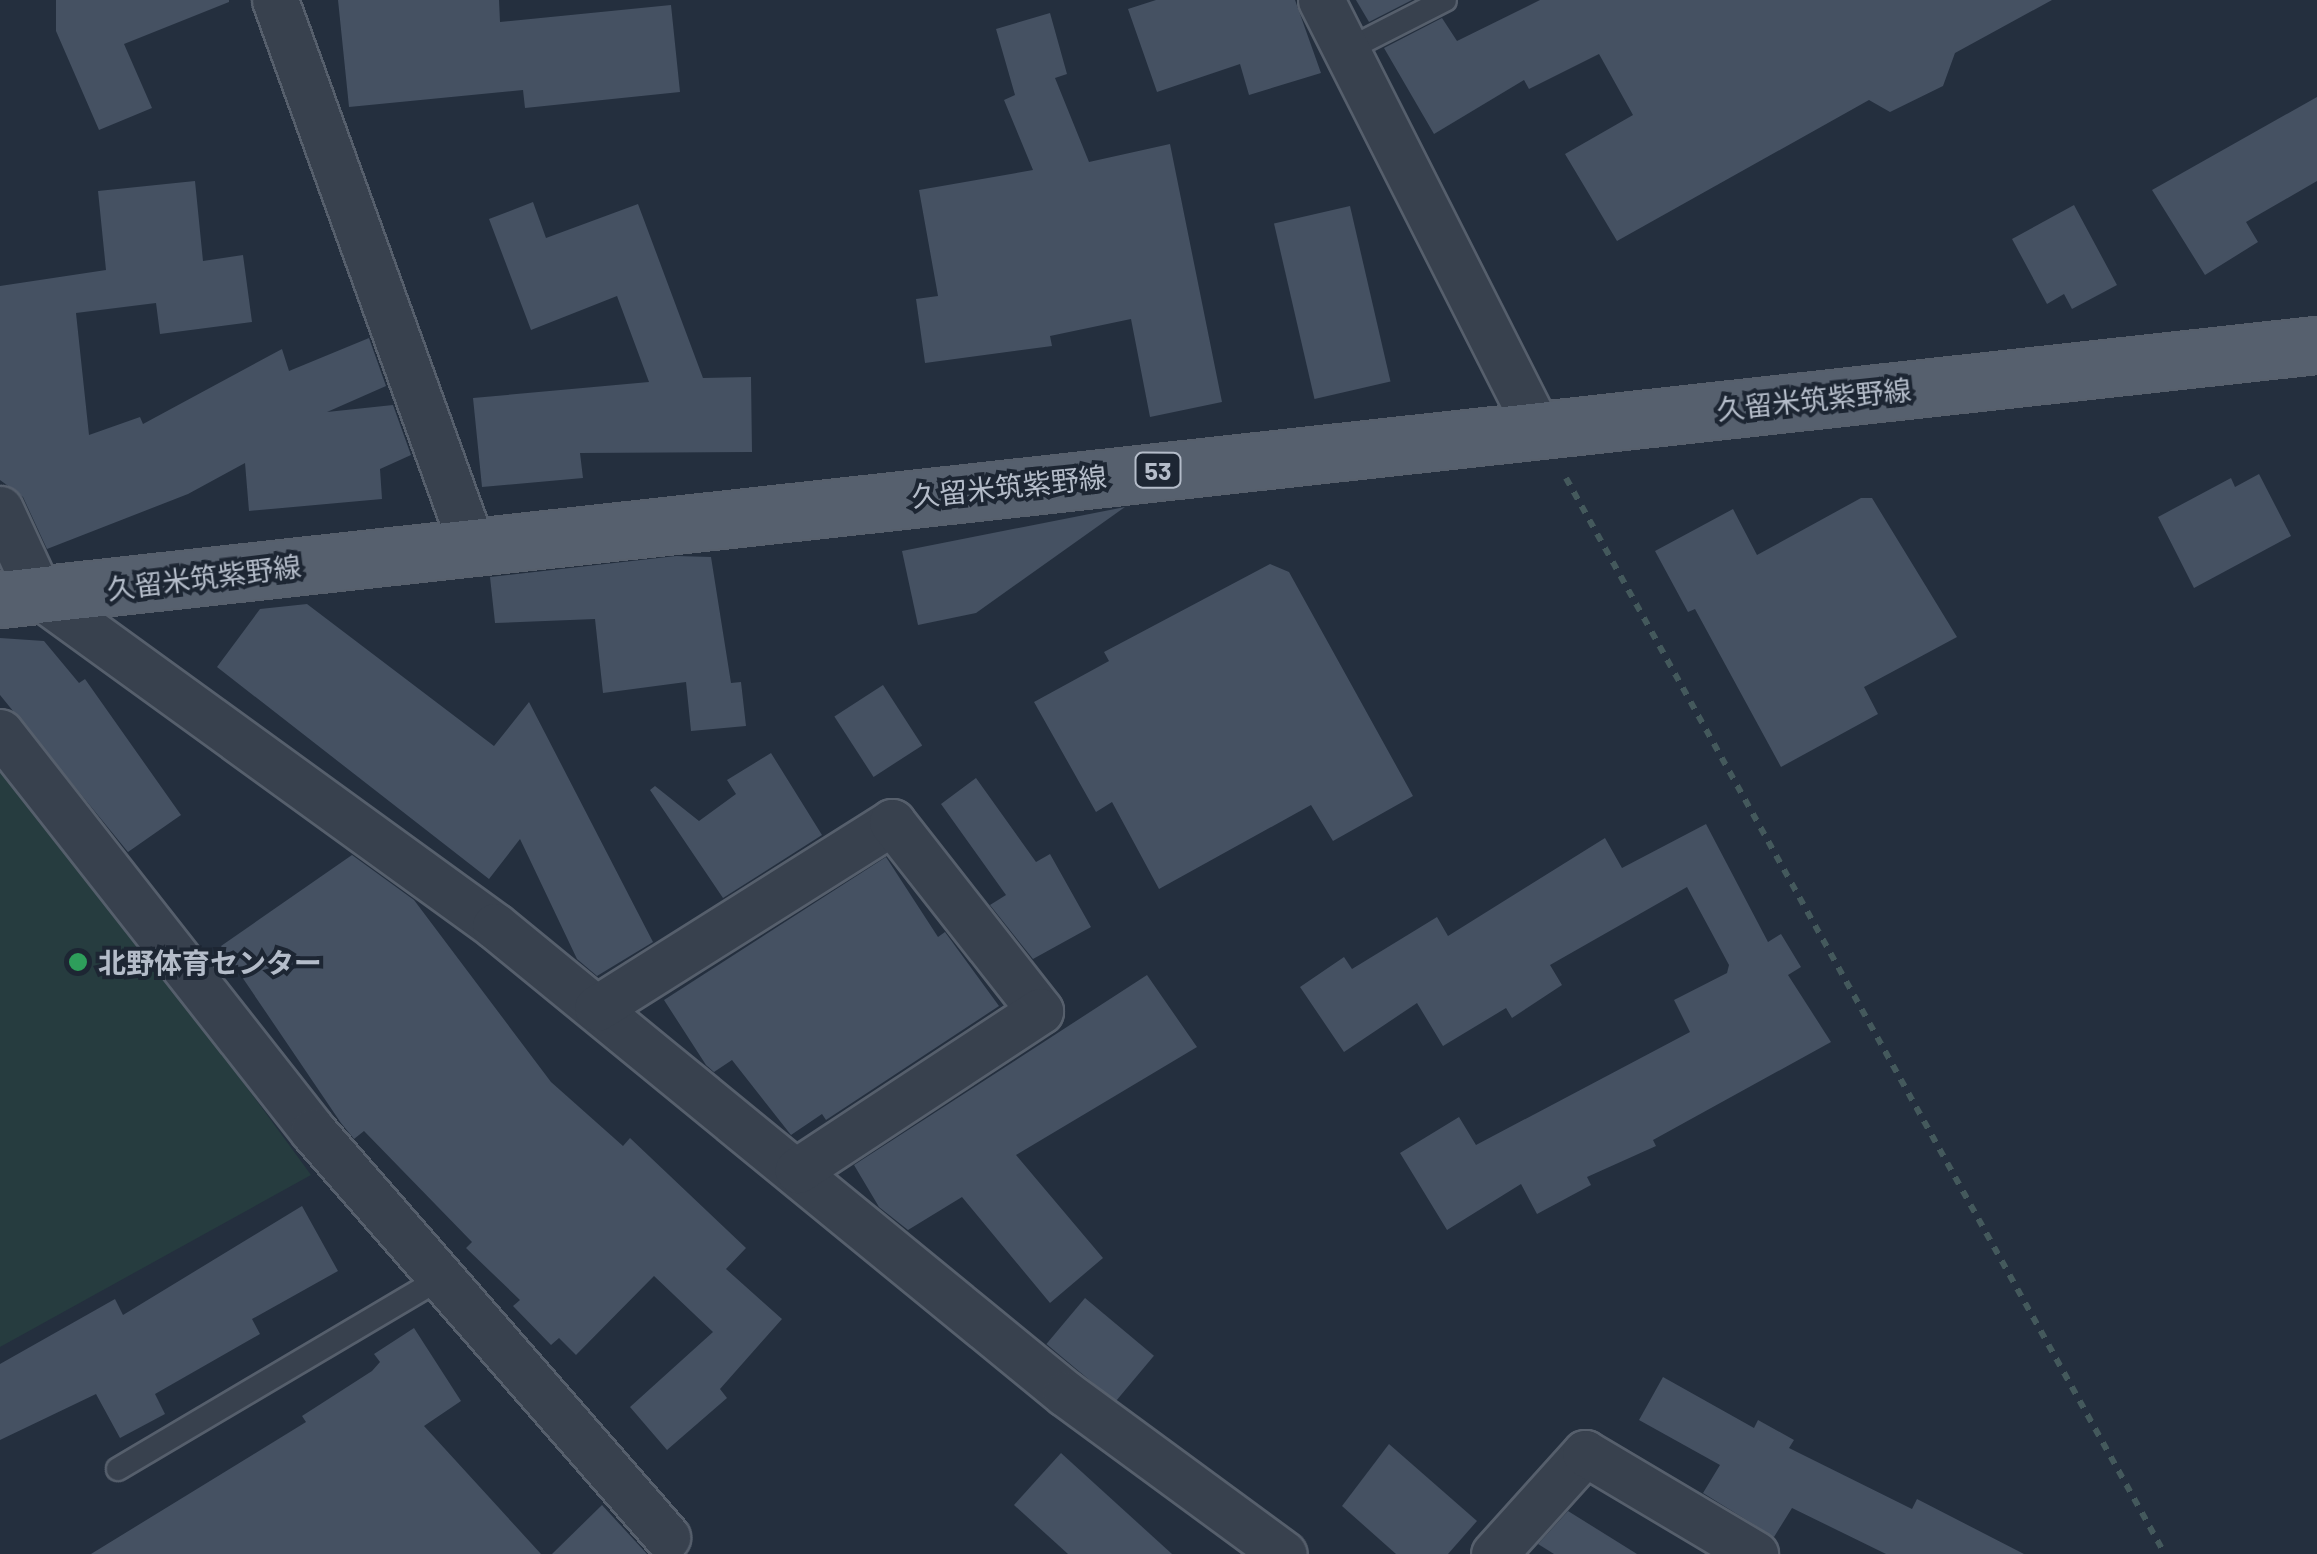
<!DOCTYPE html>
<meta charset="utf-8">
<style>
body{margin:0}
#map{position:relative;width:2317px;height:1554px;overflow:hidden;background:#242f3e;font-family:Barlow,"Noto Sans JP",sans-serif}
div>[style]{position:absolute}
.green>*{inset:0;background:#263c3f}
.building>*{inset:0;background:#455162;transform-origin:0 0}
.path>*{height:6px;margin-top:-3px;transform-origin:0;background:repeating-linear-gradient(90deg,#44595c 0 8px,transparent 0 16px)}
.roads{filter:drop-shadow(2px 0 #565f6c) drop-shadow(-2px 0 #565f6c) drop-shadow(0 2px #565f6c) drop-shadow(0 -2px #565f6c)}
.lane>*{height:22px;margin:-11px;padding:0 11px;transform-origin:11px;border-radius:11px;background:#38414e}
.street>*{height:45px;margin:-22.5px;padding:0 22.5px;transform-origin:22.5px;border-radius:22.5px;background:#38414e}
.primary>*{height:55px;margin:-27.5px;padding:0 27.5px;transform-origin:27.5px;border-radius:27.5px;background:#56606e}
.dots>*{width:28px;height:28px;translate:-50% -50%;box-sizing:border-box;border:5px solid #1d2633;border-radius:50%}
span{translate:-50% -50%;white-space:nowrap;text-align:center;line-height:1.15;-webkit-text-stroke:8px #1d2633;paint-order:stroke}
.shield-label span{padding:2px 8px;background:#1d2633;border:2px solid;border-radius:8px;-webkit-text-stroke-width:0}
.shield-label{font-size:25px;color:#b4bcc9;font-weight:700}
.street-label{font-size:28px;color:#b4bcc9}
.poi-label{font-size:28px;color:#b4bcc9;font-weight:700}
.left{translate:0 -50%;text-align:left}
</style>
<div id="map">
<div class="green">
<div style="clip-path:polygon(0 750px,311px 1175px,0 1347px)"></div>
</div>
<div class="building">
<div style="clip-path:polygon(56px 0,229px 0,229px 2px,124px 44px,152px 108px,99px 130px,56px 31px)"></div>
<div style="clip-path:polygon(338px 0,499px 0,500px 22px,671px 5px,680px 92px,525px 108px,523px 90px,349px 107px)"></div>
<div style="clip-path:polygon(1156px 0,1295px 0,1321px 73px,1249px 95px,1240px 64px,1157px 92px,1128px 9px)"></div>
<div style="clip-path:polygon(1356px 0,1412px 0,1369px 22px)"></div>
<div style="clip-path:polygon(1540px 0,2052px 0,1955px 53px,1943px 86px,1890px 112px,1869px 100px,1617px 241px,1565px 154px,1633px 115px,1599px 54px,1529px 89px,1524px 80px,1434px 134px,1384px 48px,1442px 18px,1457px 41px)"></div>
<div style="clip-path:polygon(1050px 13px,1067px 74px,1055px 78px,1089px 162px,1170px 144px,1222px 402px,1150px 417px,1131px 319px,1050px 336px,1052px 346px,925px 363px,916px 299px,938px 296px,919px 190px,1033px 170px,1004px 100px,1015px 95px,996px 29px)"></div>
<div style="clip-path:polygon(2317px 97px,2317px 181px,2246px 222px,2258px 242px,2205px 275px,2152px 190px)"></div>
<div style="clip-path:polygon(195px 181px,203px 261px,243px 255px,252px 322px,160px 334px,156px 303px,76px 313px,89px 435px,140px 417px,143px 424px,282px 349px,289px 371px,369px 338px,386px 386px,327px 412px,393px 405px,411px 455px,380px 469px,382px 499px,249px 511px,245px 463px,188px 494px,47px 549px,23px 497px,0 480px,0 286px,106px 270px,98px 191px)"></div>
<div style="clip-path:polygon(533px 202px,546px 238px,638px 204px,703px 378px,751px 377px,752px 452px,580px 453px,583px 478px,482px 487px,473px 398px,649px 382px,617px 296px,531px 330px,489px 219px)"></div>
<div style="clip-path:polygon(2074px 205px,2117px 285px,2072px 309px,2064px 294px,2047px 304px,2012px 239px)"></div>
<div style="left:1350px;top:206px;width:180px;height:78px;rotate:77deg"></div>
<div style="clip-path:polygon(2259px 474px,2291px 536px,2194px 588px,2158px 517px,2231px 478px,2235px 487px)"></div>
<div style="clip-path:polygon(1861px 498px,1872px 498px,1957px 637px,1864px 687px,1878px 714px,1781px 767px,1695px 609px,1688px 612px,1655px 551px,1733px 509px,1757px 555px)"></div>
<div style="clip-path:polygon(1125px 507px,976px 613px,918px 625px,902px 551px)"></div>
<div style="clip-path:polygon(676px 556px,711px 557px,731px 683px,741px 682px,746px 726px,691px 731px,686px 682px,603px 693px,595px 619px,495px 623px,490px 577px)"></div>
<div style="clip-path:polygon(1270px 564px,1289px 572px,1413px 796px,1333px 841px,1311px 805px,1159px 889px,1112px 802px,1096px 812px,1034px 702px,1109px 661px,1104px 652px)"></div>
<div style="clip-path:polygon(307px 604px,494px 746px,529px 702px,653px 942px,597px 976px,577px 959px,520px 839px,489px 879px,217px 667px,260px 609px)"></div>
<div style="clip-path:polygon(0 638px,44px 641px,79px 683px,85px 679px,181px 815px,128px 852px,0 695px)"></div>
<div style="left:883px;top:685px;width:72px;height:58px;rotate:57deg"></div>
<div style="clip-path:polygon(771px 753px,822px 835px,723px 898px,650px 790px,655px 786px,699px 821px,736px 794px,727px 780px)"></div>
<div style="clip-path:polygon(976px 778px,1036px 862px,1050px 854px,1091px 927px,1033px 959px,990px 905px,1006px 895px,941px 804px)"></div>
<div style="clip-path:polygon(1706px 824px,1768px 942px,1781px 934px,1801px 967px,1788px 975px,1831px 1042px,1653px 1140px,1656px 1146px,1587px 1177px,1591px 1185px,1537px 1214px,1521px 1184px,1447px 1230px,1400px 1153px,1459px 1117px,1476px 1145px,1690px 1032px,1674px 1000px,1727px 973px,1729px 965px,1687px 887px,1550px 965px,1562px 985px,1512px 1018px,1506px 1008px,1443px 1046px,1417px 1003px,1344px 1052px,1300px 987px,1344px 957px,1352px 969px,1437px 917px,1448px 936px,1605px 838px,1622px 868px)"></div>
<div style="clip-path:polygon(352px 855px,414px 900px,551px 1082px,623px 1146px,630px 1138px,746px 1248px,726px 1269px,782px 1319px,720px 1389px,727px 1398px,667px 1450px,630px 1407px,713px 1332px,654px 1276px,576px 1355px,559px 1338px,551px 1345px,513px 1306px,520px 1300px,466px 1248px,472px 1242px,364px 1131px,354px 1139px,341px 1123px,221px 946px)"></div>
<div style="clip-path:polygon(886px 857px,938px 937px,945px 932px,999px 1006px,826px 1120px,822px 1114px,791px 1135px,732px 1060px,714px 1072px,706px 1065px,664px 1000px)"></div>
<div style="clip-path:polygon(1147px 975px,1197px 1047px,1016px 1155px,1103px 1258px,1050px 1303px,962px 1197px,908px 1230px,879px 1207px,854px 1165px)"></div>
<div style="clip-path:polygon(302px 1206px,338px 1271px,252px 1319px,260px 1334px,155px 1394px,165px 1414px,120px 1438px,96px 1394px,0 1440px,0 1364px,115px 1299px,123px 1315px)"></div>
<div style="left:1085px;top:1298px;width:90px;height:60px;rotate:40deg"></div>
<div style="clip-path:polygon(414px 1328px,461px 1401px,424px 1426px,541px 1554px,91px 1554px,306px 1422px,302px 1416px,372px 1371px,380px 1362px,374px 1354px)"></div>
<div style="clip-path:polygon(1663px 1377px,1754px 1428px,1758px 1420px,1794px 1440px,1789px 1448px,1912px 1509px,1917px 1499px,2024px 1554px,1886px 1554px,1792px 1508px,1774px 1537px,1703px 1493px,1720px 1465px,1639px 1420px)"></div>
<div style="clip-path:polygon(1389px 1444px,1477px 1521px,1448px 1554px,1396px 1554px,1342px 1506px)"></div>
<div style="clip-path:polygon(1061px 1453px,1172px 1554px,1068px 1554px,1014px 1505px)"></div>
<div style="clip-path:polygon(602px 1505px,647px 1554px,552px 1554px)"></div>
<div style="clip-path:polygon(1568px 1511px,1637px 1554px,1554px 1554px,1538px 1544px)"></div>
</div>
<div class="path">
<div style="left:1566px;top:478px;width:1231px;rotate:60.9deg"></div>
</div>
<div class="roads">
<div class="lane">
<div style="left:1347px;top:50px;width:110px;rotate:-27deg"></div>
<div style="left:118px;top:1469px;width:375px;rotate:-30.6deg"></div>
</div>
<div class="street">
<div style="left:275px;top:0;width:580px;rotate:70.16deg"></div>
<div style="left:1321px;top:0;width:481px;rotate:63.2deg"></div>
<div style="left:0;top:509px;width:96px;rotate:65.3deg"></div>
<div style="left:40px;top:596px;width:562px;rotate:35.95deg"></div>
<div style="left:495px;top:926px;width:738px;rotate:39.34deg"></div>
<div style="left:1066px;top:1394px;width:270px;rotate:36.3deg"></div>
<div style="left:0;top:732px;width:507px;rotate:51.89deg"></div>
<div style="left:313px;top:1131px;width:539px;rotate:48.91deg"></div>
<div style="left:597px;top:1008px;width:349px;rotate:-32.2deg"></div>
<div style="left:892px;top:822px;width:240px;rotate:51.9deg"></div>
<div style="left:1040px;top:1011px;width:290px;rotate:146.7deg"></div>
<div style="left:1494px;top:1554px;width:136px;rotate:-48deg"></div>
<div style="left:1585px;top:1453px;width:198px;rotate:30.7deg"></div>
</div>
<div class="primary">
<div style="left:0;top:599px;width:2331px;rotate:-6.26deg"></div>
</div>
</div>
<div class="dots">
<div style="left:78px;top:962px;background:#2e9e5b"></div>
</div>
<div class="shield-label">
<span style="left:1158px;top:470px">53</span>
</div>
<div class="street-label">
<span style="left:1814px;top:399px;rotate:-6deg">久留米筑紫野線</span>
<span style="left:1009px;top:486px;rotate:-6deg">久留米筑紫野線</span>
<span style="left:204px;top:577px;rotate:-7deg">久留米筑紫野線</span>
</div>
<div class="poi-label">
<span class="left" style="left:98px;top:962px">北野体育センター</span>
</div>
</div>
